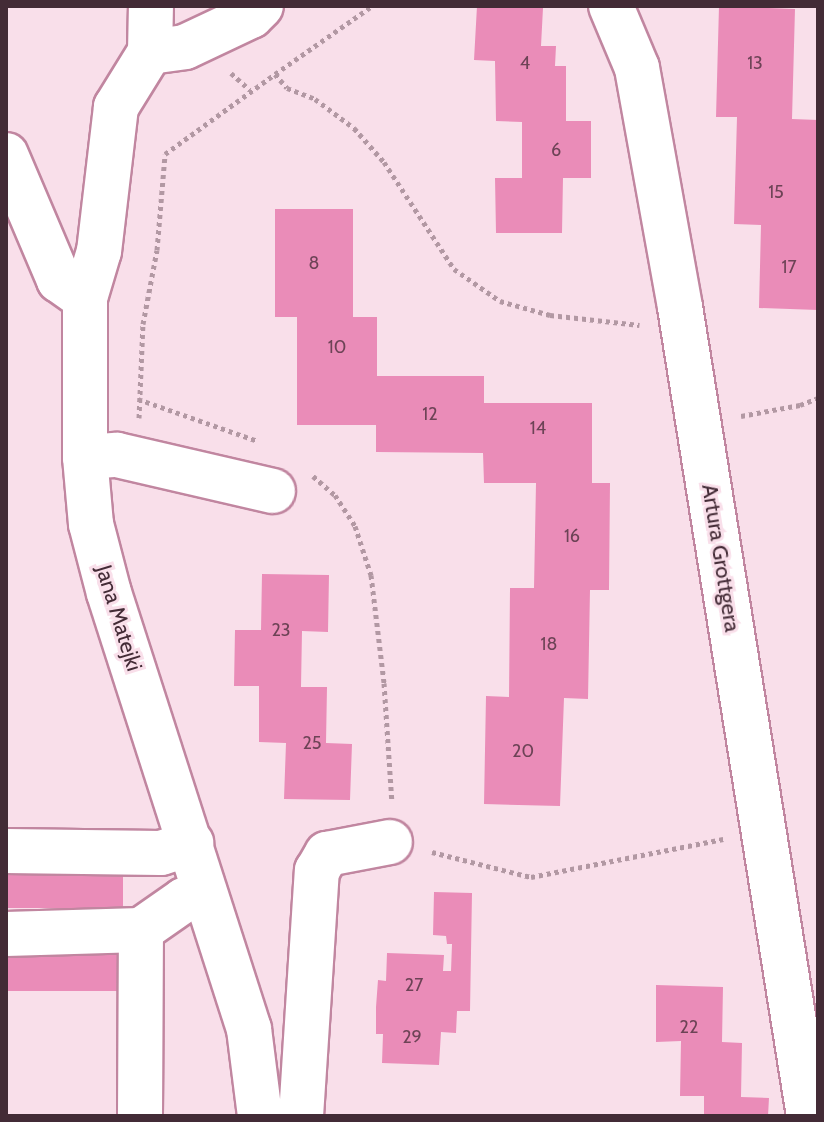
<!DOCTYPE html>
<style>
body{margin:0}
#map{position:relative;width:824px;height:1122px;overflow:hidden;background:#f9dfea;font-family:Cabin,sans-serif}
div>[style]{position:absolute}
.building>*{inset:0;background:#ea8cb8;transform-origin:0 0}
.path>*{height:5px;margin-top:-2.5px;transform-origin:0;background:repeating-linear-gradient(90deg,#b298a3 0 4px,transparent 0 8px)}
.roads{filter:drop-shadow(2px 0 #c186a0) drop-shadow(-2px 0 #c186a0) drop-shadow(0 2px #c186a0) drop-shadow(0 -2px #c186a0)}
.minor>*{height:44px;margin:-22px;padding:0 22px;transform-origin:22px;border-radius:22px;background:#fff}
span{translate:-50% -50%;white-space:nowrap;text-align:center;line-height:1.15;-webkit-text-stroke:6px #f9dfea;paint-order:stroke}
.number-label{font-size:18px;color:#6d4356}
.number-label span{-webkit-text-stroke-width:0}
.street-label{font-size:22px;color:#432b36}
.frame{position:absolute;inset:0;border:8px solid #432b36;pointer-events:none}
</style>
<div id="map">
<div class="building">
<div style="clip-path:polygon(477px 6px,543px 8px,541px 46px,556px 46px,555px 66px,566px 66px,566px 121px,591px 121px,591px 178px,563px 178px,562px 233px,496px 233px,495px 178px,522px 178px,522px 122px,496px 121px,495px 61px,474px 60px)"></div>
<div style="clip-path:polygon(719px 6px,795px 9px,792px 119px,818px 120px,818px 310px,759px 308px,761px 225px,734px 224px,737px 117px,716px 117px)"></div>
<div style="clip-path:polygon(275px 209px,353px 209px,353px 317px,377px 317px,377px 376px,484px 376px,484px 403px,592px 403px,592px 483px,610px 483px,609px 590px,590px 590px,588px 699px,564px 698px,560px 806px,484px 804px,486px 696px,509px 697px,510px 588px,534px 588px,536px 483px,484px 483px,483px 453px,376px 452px,376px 425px,297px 425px,297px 317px,275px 317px)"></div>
<div style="clip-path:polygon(262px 574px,329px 575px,328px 632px,302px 631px,301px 687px,327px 687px,326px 743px,352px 744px,350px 800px,284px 799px,286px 743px,259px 742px,259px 686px,234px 686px,235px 630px,261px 630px)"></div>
<div style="left:6px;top:873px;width:117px;height:35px"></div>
<div style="clip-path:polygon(434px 892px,472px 893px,470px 1011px,457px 1011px,456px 1033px,441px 1032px,439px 1065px,382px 1063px,383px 1034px,376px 1034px,376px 1007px,378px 980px,386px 981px,387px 953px,444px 955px,443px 971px,451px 971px,452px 944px,447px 944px,446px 936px,433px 935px)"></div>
<div style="left:123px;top:955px;width:36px;height:117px;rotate:90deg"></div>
<div style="clip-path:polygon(656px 985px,723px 987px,722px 1042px,742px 1043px,741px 1097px,769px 1098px,768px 1116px,704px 1116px,704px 1096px,680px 1096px,681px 1041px,656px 1042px)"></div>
</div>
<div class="path">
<div style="left:231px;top:73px;width:25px;rotate:42deg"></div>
<div style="left:275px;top:74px;width:118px;rotate:-35deg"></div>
<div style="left:138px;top:399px;width:127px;rotate:19.3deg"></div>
<div style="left:741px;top:416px;width:60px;rotate:-10.6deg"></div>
<div style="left:800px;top:405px;width:19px;rotate:-21deg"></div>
<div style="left:139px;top:418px;width:94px;rotate:-87.6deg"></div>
<div style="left:143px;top:324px;width:75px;rotate:-79.3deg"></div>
<div style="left:157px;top:250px;width:96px;rotate:-85.2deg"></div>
<div style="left:165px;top:154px;width:136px;rotate:-36deg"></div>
<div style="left:275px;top:74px;width:18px;rotate:49deg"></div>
<div style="left:287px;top:88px;width:30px;rotate:21deg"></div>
<div style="left:315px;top:99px;width:49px;rotate:36.6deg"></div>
<div style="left:354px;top:128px;width:45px;rotate:48.6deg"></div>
<div style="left:384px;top:162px;width:128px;rotate:56.8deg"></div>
<div style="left:454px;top:269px;width:56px;rotate:34.8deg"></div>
<div style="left:500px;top:301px;width:52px;rotate:15.6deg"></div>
<div style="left:550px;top:315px;width:90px;rotate:6.4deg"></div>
<div style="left:313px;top:476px;width:29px;rotate:41deg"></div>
<div style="left:335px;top:495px;width:37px;rotate:57deg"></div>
<div style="left:355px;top:526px;width:52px;rotate:71.9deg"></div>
<div style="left:371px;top:575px;width:109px;rotate:83.1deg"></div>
<div style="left:384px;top:683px;width:119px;rotate:86.2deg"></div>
<div style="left:432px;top:852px;width:102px;rotate:14.2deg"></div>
<div style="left:531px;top:877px;width:196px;rotate:-11.2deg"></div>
</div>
<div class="roads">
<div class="minor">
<div style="left:611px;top:6px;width:67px;rotate:67.2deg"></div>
<div style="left:637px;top:68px;width:243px;rotate:79.8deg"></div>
<div style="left:680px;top:307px;width:819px;rotate:80.94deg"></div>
<div style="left:150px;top:52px;width:65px;rotate:121.7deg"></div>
<div style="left:116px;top:107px;width:145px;rotate:96.7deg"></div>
<div style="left:99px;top:251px;width:49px;rotate:106.6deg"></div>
<div style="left:85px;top:298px;width:159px;rotate:90deg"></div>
<div style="left:85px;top:457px;width:67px;rotate:84.9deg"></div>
<div style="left:91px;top:524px;width:71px;rotate:75.4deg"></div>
<div style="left:109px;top:593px;width:458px;rotate:72.2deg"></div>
<div style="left:249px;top:1029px;width:88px;rotate:82.8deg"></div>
<div style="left:150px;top:52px;width:35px;rotate:-8deg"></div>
<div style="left:185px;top:47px;width:73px;rotate:-25.2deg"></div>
<div style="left:251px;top:16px;width:14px;rotate:-45deg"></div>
<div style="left:150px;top:52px;width:46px;rotate:-88.8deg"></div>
<div style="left:6px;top:155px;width:136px;rotate:67deg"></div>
<div style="left:59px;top:280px;width:32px;rotate:35deg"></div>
<div style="left:85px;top:457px;width:32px;rotate:-4deg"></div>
<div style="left:117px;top:455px;width:160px;rotate:13deg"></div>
<div style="left:6px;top:851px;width:155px;rotate:0.7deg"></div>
<div style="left:161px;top:853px;width:32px;rotate:-18deg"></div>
<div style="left:6px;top:934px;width:135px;rotate:-1.7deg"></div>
<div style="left:140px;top:1116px;width:186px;rotate:-89.7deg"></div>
<div style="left:141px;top:930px;width:52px;rotate:-34.9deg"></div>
<div style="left:184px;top:900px;width:22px;rotate:-18deg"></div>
<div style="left:301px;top:1116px;width:246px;rotate:-86.3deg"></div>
<div style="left:317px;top:871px;width:20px;rotate:-60deg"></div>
<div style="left:327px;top:854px;width:64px;rotate:-10.8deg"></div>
</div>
</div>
<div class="number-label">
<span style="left:525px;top:63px">4</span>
<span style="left:755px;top:63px">13</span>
<span style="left:556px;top:150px">6</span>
<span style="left:776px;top:192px">15</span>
<span style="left:314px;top:263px">8</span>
<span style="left:789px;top:267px">17</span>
<span style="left:337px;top:347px">10</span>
<span style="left:430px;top:414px">12</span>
<span style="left:538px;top:428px">14</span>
<span style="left:572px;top:536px">16</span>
<span style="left:281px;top:630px">23</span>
<span style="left:549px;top:644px">18</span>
<span style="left:312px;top:743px">25</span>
<span style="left:523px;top:751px">20</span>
<span style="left:414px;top:985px">27</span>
<span style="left:689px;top:1027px">22</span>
<span style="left:412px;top:1037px">29</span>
</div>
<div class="street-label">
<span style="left:721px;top:558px;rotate:81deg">Artura Grottgera</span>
<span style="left:119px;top:618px;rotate:73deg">Jana Matejki</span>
</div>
<div class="frame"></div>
</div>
